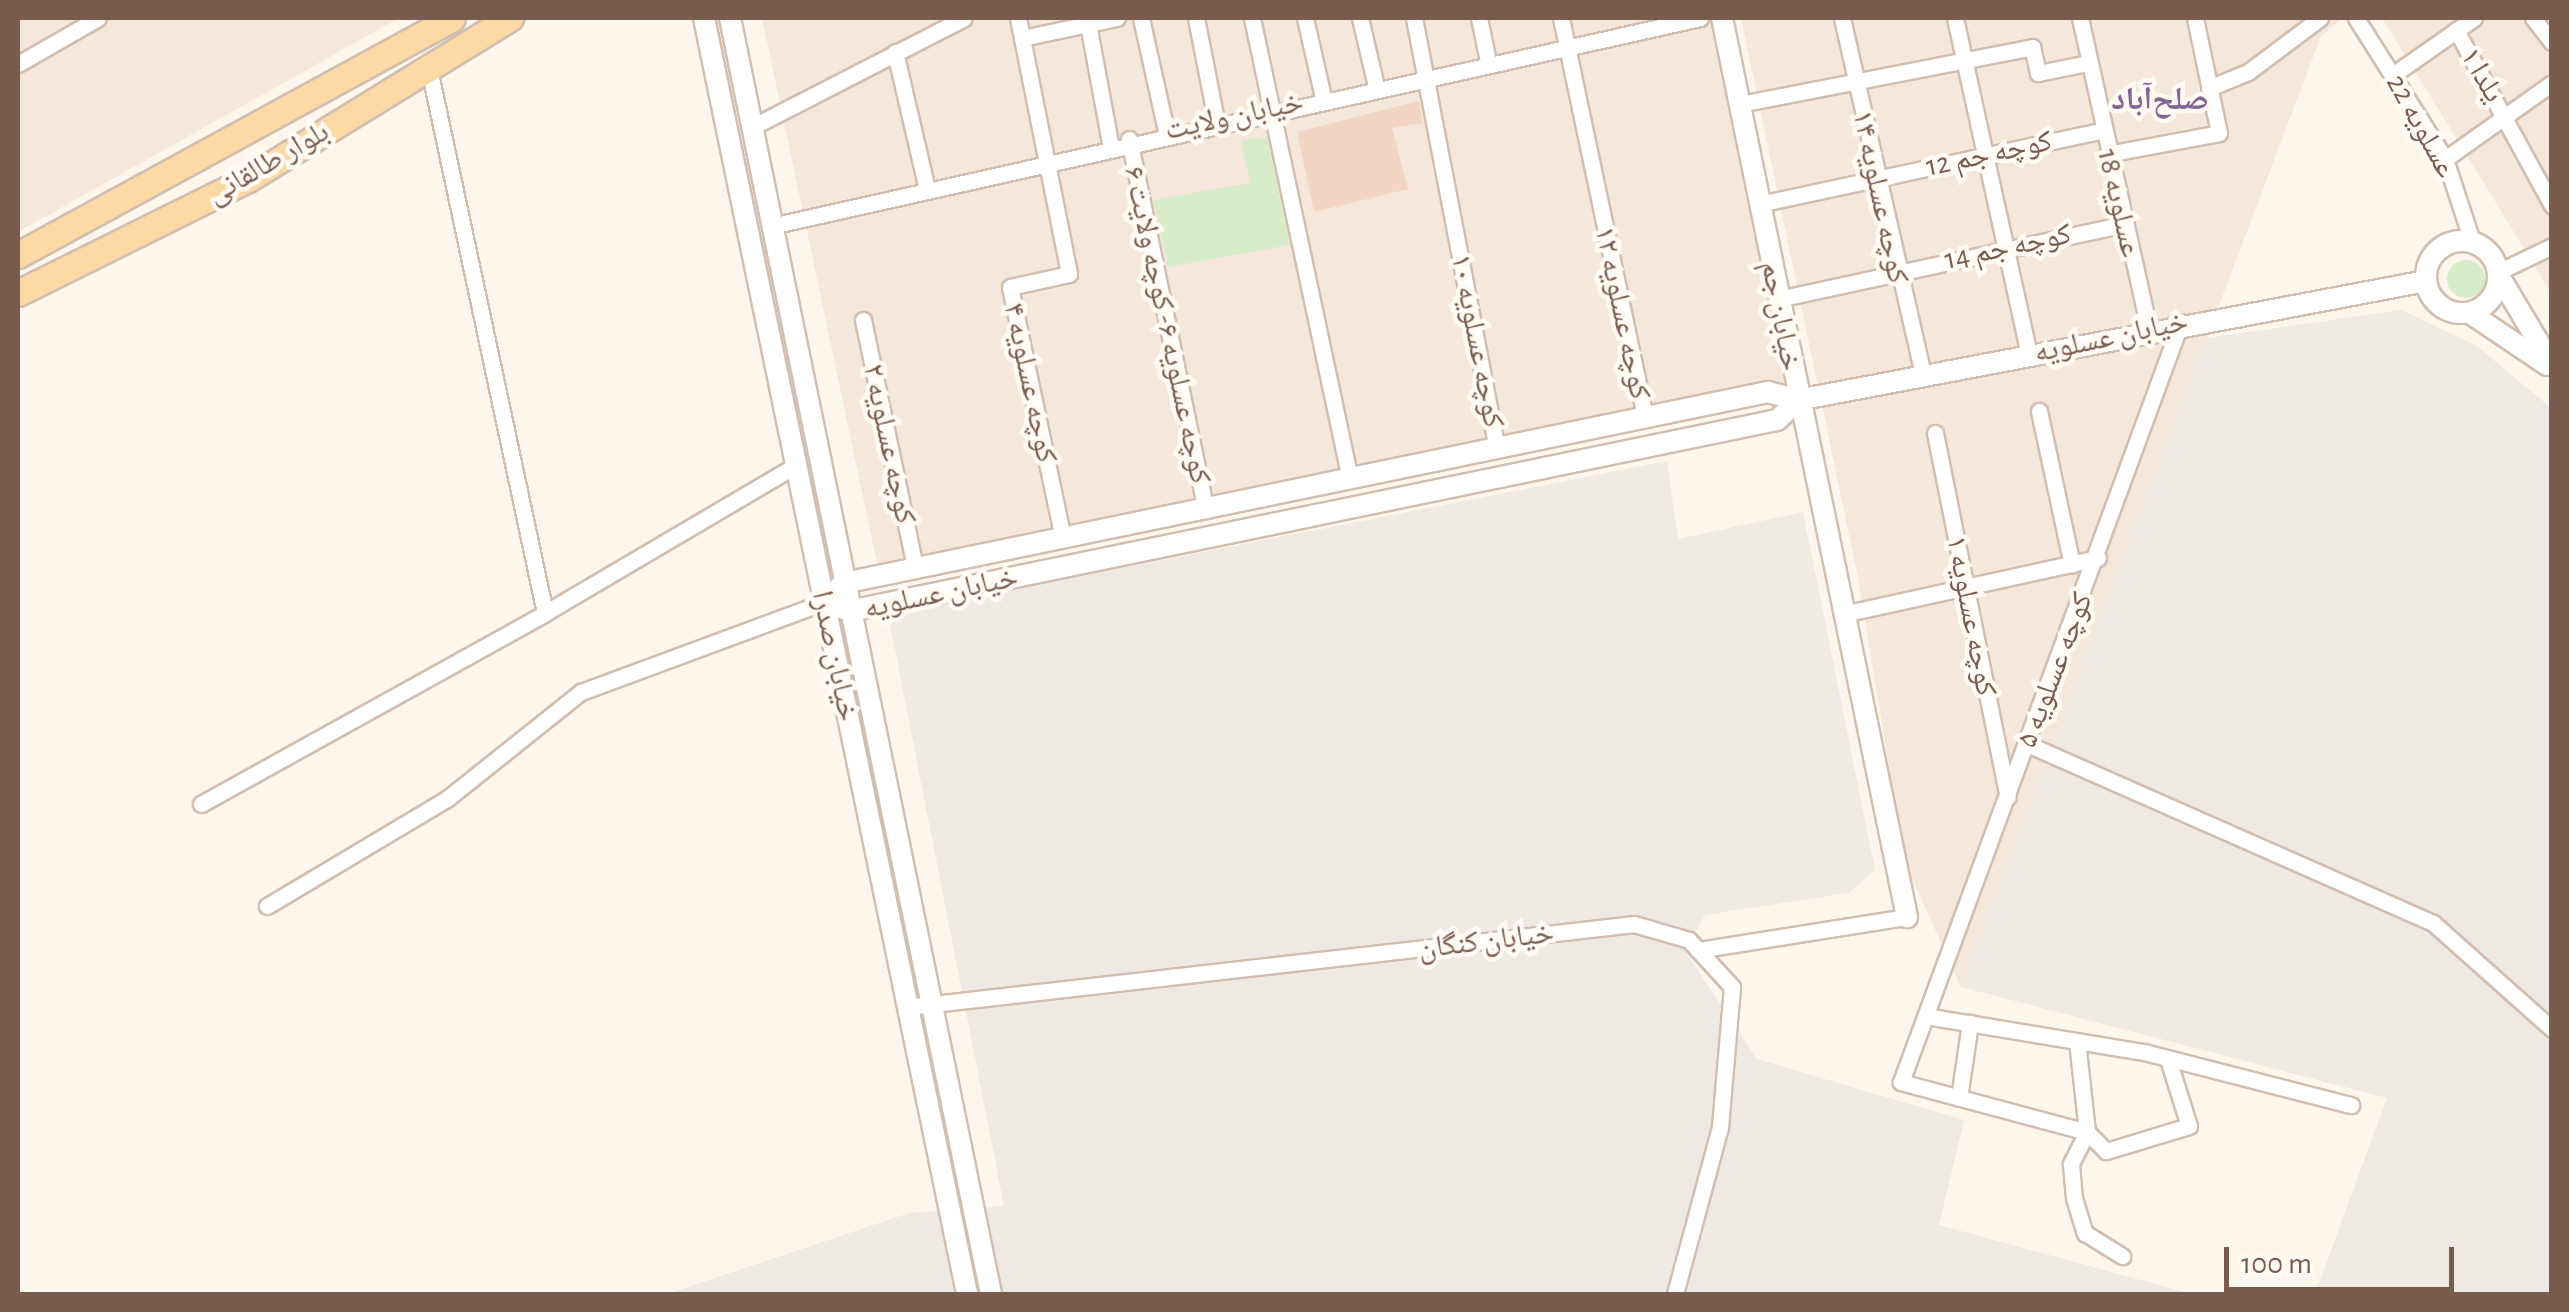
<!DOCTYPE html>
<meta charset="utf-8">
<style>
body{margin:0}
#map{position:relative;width:2569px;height:1312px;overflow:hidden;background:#fdf6ec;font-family:"Alegreya Sans","Noto Naskh Arabic",sans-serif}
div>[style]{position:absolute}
.residential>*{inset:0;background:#f5e8da}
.industrial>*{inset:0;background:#efe9e4}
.green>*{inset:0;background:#d8ecc9}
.round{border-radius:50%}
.building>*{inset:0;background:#f3d5c3}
.roads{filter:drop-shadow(2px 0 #d1beb0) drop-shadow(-2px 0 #d1beb0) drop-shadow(0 2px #d1beb0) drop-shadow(0 -2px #d1beb0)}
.minor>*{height:15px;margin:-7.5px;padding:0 7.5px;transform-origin:7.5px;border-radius:7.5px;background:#fff}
.tertiary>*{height:20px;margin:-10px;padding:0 10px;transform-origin:10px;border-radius:10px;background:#fff}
.tertiary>.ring{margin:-10px;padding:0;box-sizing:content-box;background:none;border:20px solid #fff;border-radius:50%}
.primary>*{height:25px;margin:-12.5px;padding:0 12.5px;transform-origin:12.5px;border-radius:12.5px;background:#fbd9a5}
span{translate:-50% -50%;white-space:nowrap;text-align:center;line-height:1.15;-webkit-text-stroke:9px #fffaf3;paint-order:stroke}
.street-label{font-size:30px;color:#7a5c4d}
.neighbourhood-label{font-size:32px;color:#846695;font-weight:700}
.frame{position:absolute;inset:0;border:20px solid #7a5c4d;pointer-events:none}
.scale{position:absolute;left:2224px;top:1247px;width:230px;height:45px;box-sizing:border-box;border:5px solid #7a5c4d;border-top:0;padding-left:12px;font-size:30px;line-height:35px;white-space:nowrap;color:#7a5c4d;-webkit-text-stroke:8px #fffaf3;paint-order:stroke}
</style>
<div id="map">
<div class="residential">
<div style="clip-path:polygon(18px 18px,399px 18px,18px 232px)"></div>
<div style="clip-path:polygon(762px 18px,1709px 18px,1785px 383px,878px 568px)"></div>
<div style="clip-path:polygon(1741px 18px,2343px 18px,2321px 36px,1961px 987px,1905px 863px,1857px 573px)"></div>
<div style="clip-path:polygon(2382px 18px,2551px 18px,2551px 293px,2479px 175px)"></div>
</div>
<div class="industrial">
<div style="clip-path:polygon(2401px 310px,2477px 346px,2551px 408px,2551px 1294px,2315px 1294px,2387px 1098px,1961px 987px,2206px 338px)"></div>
<div style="clip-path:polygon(1667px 461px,1678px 539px,1803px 512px,1875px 870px,1849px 893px,1705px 915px,1685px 951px,1757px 1059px,1964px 1120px,1939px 1225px,2192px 1294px,667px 1294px,909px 1213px,1004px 1206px,888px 614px)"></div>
</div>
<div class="green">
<div style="clip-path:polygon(1267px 137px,1290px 245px,1168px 267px,1153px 200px,1250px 183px,1241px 140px)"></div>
<div class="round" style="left:2447px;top:260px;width:38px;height:38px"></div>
</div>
<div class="building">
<div style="clip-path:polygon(1419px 101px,1423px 123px,1392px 128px,1408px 189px,1314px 212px,1297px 132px)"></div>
</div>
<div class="roads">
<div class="minor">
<div style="left:1018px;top:18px;width:261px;rotate:78.7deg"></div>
<div style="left:1069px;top:274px;width:60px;rotate:167.6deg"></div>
<div style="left:1010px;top:287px;width:257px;rotate:78.1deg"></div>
<div style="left:1141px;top:18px;width:116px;rotate:77.5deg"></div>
<div style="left:1196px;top:18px;width:104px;rotate:78.9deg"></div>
<div style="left:1252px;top:18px;width:472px;rotate:78deg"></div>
<div style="left:1305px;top:18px;width:81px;rotate:77.2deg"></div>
<div style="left:1360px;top:18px;width:70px;rotate:76.8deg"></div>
<div style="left:1414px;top:18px;width:437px;rotate:79.1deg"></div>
<div style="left:1479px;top:18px;width:44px;rotate:78.2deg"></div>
<div style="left:1561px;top:18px;width:409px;rotate:78.1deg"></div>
<div style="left:1842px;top:18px;width:366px;rotate:77.2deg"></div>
<div style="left:1955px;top:18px;width:344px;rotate:77.6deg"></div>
<div style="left:2080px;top:18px;width:318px;rotate:77.5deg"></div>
<div style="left:2356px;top:18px;width:167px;rotate:57.7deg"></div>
<div style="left:2445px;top:159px;width:86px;rotate:71.8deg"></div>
<div style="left:2533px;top:18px;width:31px;rotate:52deg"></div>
<div style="left:1088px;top:24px;width:121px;rotate:79.5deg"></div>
<div style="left:2456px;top:30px;width:200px;rotate:61.3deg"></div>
<div style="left:1022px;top:38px;width:97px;rotate:-11.9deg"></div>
<div style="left:895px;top:52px;width:142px;rotate:76.9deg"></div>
<div style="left:18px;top:64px;width:92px;rotate:-29.9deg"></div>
<div style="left:428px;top:64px;width:561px;rotate:77.97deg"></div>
<div style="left:545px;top:613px;width:291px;rotate:-30.5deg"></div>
<div style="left:2394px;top:74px;width:98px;rotate:-35deg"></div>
<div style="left:2209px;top:88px;width:42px;rotate:-22.3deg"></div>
<div style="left:2248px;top:72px;width:90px;rotate:-36.9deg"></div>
<div style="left:1740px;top:104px;width:298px;rotate:-11deg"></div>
<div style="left:2032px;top:47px;width:27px;rotate:77deg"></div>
<div style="left:2038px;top:73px;width:51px;rotate:-11.3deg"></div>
<div style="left:752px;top:127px;width:238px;rotate:-27.2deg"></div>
<div style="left:1129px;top:139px;width:379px;rotate:78.3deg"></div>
<div style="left:2107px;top:154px;width:114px;rotate:-10.6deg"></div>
<div style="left:2219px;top:133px;width:117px;rotate:-101.8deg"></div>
<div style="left:2445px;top:159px;width:131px;rotate:-35.4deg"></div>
<div style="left:1759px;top:204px;width:352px;rotate:-12.1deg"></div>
<div style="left:771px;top:226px;width:952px;rotate:-12.62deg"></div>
<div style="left:2498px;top:272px;width:60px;rotate:-25.7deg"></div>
<div style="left:1778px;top:299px;width:351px;rotate:-12.2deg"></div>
<div style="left:863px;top:320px;width:252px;rotate:78.1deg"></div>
<div style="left:2039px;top:411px;width:157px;rotate:77.9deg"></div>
<div style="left:1935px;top:433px;width:371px;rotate:78.7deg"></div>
<div style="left:1843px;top:614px;width:261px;rotate:-12.4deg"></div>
<div style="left:2027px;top:744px;width:444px;rotate:23.8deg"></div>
<div style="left:2433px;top:923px;width:159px;rotate:41.7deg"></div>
<div style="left:201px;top:804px;width:393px;rotate:-29deg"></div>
<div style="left:267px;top:906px;width:211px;rotate:-30.8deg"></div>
<div style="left:448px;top:798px;width:170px;rotate:-38.6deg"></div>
<div style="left:581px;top:692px;width:259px;rotate:-20.3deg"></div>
<div style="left:1698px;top:950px;width:212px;rotate:-9deg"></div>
<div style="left:907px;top:1007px;width:732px;rotate:-6.51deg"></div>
<div style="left:1634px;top:924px;width:57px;rotate:16.2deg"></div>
<div style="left:1689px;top:940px;width:64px;rotate:47.5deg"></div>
<div style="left:1732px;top:987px;width:141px;rotate:94.9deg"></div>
<div style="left:1720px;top:1127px;width:173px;rotate:105.1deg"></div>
<div style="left:1926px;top:1016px;width:221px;rotate:9.4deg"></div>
<div style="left:2144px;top:1052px;width:214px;rotate:14.4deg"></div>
<div style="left:2077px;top:1041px;width:92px;rotate:83.7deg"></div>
<div style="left:2087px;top:1132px;width:36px;rotate:117deg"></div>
<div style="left:2071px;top:1164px;width:34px;rotate:85deg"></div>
<div style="left:2074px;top:1198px;width:37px;rotate:73deg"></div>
<div style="left:2085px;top:1233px;width:44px;rotate:31.9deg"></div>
<div style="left:2168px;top:1059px;width:70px;rotate:72.6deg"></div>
<div style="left:2189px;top:1126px;width:87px;rotate:163.2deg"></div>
<div style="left:2106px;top:1151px;width:27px;rotate:-135deg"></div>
<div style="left:2087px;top:1132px;width:193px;rotate:-165deg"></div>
<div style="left:1901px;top:1082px;width:810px;rotate:-69.78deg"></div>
<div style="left:1959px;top:1098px;width:76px;rotate:-81.7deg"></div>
</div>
<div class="tertiary">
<div style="left:704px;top:18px;width:1303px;rotate:78.35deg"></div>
<div style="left:730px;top:18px;width:1302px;rotate:78.44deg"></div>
<div style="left:1722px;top:18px;width:918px;rotate:78.37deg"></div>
<div class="ring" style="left:2426px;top:241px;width:52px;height:52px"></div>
<div style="left:2499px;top:276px;width:104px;rotate:59.2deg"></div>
<div style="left:2470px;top:313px;width:93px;rotate:34deg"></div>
<div style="left:1798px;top:400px;width:29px;rotate:136deg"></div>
<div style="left:1777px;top:420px;width:946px;rotate:168.36deg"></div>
<div style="left:850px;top:611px;width:28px;rotate:-161deg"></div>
<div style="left:824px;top:602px;width:28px;rotate:-44deg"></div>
<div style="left:844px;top:583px;width:944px;rotate:-11.68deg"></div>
<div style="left:1768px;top:392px;width:31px;rotate:15deg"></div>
<div style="left:1798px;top:400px;width:639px;rotate:-10.73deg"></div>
</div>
<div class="primary">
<div style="left:18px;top:255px;width:494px;rotate:-28.6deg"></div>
<div style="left:18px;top:293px;width:257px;rotate:-26.4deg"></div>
<div style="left:248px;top:179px;width:308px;rotate:-31.6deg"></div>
</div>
</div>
<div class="street-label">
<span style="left:2482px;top:75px;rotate:60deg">یلدا ۱</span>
<span style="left:1234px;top:116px;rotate:-12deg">خیابان ولایت</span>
<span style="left:2421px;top:126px;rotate:61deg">عسلویه 22</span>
<span style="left:1989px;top:154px;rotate:-12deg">کوچه جم 12</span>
<span style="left:268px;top:163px;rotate:-30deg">بلوار طالقانی</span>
<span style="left:1880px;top:197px;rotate:78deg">کوچه عسلویه ۱۴</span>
<span style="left:2119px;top:203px;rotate:77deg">عسلویه 18</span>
<span style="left:2008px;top:247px;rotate:-12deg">کوچه جم 14</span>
<span style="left:1622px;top:313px;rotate:78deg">کوچه عسلویه ۱۲</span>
<span style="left:1781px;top:316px;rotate:79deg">خیابان جم</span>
<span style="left:1167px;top:325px;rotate:78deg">کوچه عسلویه ۶- کوچه ولایت ۶</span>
<span style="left:2111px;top:337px;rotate:-12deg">خیابان عسلویه</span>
<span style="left:1477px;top:341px;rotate:79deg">کوچه عسلویه ۱۰</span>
<span style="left:1030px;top:383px;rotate:78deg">کوچه عسلویه ۴</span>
<span style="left:889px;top:444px;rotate:78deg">کوچه عسلویه ۲</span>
<span style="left:941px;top:593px;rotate:-12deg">خیابان عسلویه</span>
<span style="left:1971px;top:616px;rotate:79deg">کوچه عسلویه ۱</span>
<span style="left:835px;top:656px;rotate:78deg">خیابان صدرا</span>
<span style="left:2055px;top:670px;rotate:-69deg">کوچه عسلویه ۵</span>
<span style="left:1486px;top:941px;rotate:-7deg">خیابان کنگان</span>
</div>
<div class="neighbourhood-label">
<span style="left:2160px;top:99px">صلح‌آباد</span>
</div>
<div class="frame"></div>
<div class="scale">100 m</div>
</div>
